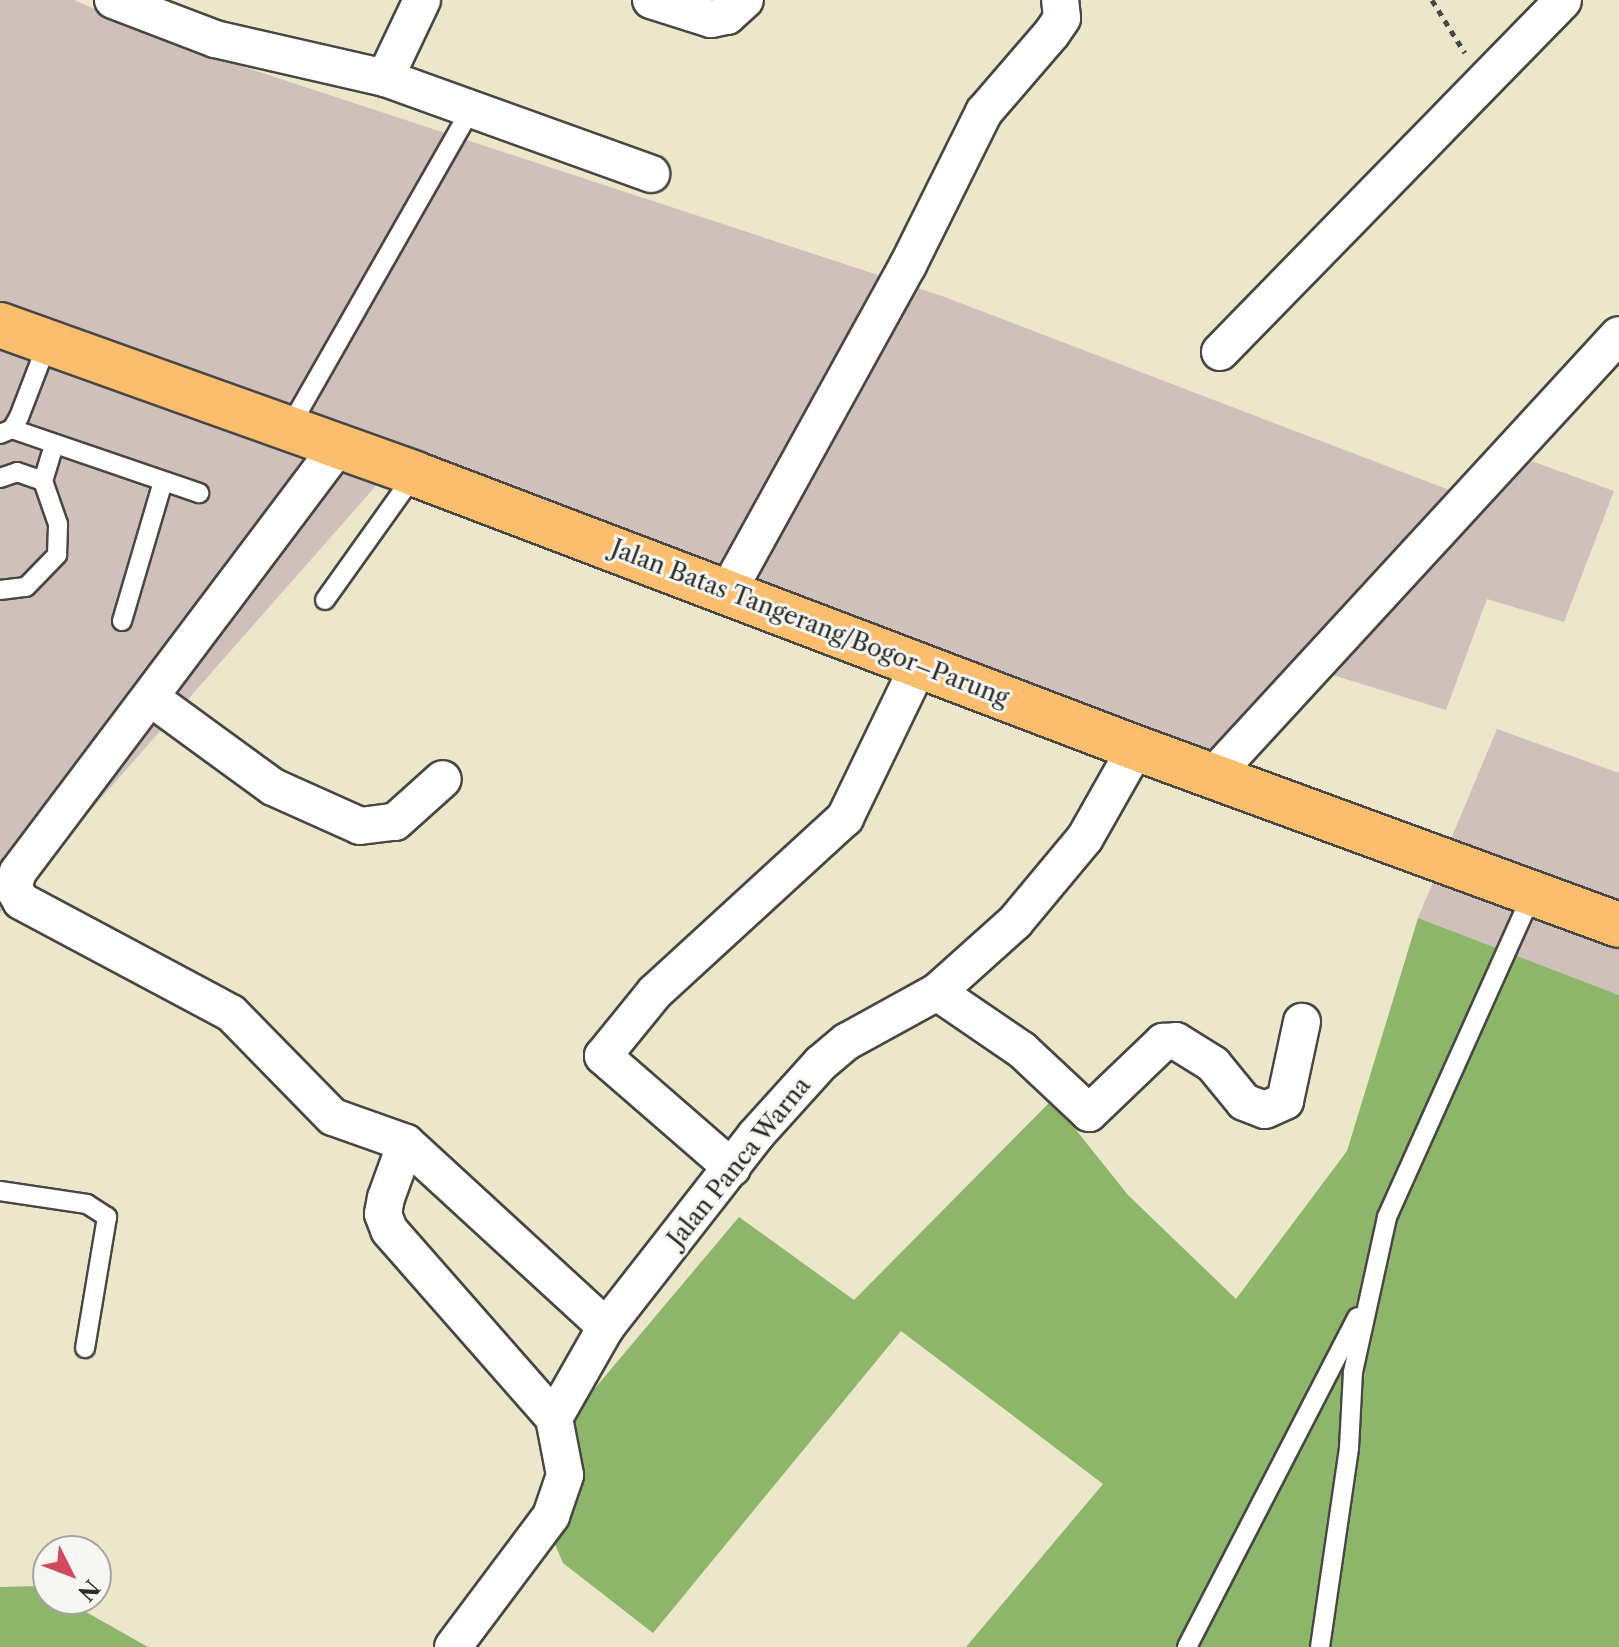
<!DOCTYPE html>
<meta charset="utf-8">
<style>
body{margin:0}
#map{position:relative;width:1619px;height:1647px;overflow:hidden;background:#ece6cb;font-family:"Libre Caslon Text",serif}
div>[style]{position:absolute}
.industrial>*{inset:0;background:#d0c0bc}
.forest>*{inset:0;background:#8eb66b}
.path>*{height:5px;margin-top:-2.5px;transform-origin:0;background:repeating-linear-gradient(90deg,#484743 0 6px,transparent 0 12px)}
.roads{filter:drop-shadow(2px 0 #484743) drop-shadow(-2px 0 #484743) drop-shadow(0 2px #484743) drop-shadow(0 -2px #484743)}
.lane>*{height:18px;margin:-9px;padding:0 9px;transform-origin:9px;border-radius:9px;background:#fff}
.street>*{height:36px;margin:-18px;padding:0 18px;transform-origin:18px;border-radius:18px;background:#fff}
.primary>*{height:44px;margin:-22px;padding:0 22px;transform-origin:22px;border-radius:22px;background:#fbbe6e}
span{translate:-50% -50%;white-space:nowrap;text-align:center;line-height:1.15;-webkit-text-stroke:6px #f6f6f2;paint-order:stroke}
.street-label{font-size:24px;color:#2b2b2b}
.north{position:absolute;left:32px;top:1535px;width:80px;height:80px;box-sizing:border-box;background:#f6f6f2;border:2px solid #a5a5a2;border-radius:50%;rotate:132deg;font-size:22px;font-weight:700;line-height:32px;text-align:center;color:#2b2b2b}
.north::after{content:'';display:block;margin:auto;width:28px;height:36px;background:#d1495b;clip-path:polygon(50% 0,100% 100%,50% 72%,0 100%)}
</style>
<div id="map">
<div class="industrial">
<div style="clip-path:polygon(0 0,74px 0,180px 46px,942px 296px,1473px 499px,1504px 451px,1614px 491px,1564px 622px,1487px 599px,1446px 710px,1323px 672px,1238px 769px,396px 463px,0 913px)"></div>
<div style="clip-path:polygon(1497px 729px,1619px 773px,1619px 995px,1418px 918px)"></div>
</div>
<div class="forest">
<div style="clip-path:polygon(1418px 918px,1619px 995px,1619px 1647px,966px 1647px,1103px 1484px,901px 1331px,653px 1633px,563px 1563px,542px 1515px,548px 1444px,739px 1217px,854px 1300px,1052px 1100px,1128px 1195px,1236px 1299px,1347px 1151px)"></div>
<div style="clip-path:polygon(41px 1586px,48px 1590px,48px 1599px,63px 1599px,148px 1647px,0 1647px,0 1587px)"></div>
</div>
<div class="path">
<div style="left:1432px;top:0;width:62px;rotate:58.1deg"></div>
</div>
<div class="roads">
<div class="lane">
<div style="left:12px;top:429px;width:198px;rotate:18.9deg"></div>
<div style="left:288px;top:430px;width:369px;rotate:-60.3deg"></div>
<div style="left:0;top:434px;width:13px;rotate:-23deg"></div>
<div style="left:12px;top:429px;width:14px;rotate:-60deg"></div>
<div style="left:19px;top:417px;width:80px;rotate:-68.9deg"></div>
<div style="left:0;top:478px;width:18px;rotate:-19deg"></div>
<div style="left:17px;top:472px;width:28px;rotate:19deg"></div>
<div style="left:0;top:590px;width:26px;rotate:-7deg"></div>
<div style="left:26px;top:587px;width:45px;rotate:-45.9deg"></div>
<div style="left:57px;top:555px;width:31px;rotate:-88deg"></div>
<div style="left:58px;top:524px;width:46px;rotate:-109.2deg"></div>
<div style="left:43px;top:481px;width:37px;rotate:-73deg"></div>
<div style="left:325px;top:600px;width:155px;rotate:-54.5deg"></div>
<div style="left:122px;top:621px;width:145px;rotate:-73.6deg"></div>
<div style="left:0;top:1191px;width:88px;rotate:8.5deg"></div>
<div style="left:87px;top:1204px;width:24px;rotate:33deg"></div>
<div style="left:107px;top:1217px;width:133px;rotate:99.5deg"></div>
<div style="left:1187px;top:1647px;width:371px;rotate:-62.7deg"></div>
<div style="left:1320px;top:1647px;width:201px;rotate:-81.7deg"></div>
<div style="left:1349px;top:1448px;width:76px;rotate:-87deg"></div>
<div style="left:1353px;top:1372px;width:159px;rotate:-77.6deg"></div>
<div style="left:1387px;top:1217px;width:354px;rotate:-65.8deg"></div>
</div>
<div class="street">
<div style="left:113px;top:0;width:109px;rotate:20.9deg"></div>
<div style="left:215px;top:39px;width:174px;rotate:12.9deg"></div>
<div style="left:385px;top:78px;width:283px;rotate:19.8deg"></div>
<div style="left:651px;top:0;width:63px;rotate:17.6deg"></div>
<div style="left:711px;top:19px;width:16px;rotate:-11deg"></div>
<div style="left:727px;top:16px;width:24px;rotate:-42deg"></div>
<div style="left:385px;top:78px;width:86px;rotate:-64.6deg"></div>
<div style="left:1220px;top:352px;width:491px;rotate:-45.7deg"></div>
<div style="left:337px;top:448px;width:531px;rotate:126.96deg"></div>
<div style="left:18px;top:872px;width:16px;rotate:108deg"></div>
<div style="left:13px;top:887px;width:16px;rotate:60deg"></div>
<div style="left:21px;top:901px;width:238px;rotate:28.1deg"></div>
<div style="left:231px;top:1013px;width:146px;rotate:45.6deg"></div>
<div style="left:333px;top:1117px;width:77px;rotate:19.6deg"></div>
<div style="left:406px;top:1143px;width:272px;rotate:42.6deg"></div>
<div style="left:728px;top:591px;width:372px;rotate:-61.1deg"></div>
<div style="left:908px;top:265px;width:171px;rotate:-63.6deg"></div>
<div style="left:984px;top:112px;width:104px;rotate:-49.3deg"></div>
<div style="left:1052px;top:33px;width:18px;rotate:-56deg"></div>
<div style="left:1062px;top:18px;width:18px;rotate:-96deg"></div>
<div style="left:151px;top:698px;width:151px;rotate:36.1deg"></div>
<div style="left:273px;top:787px;width:95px;rotate:24.1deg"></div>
<div style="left:360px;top:826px;width:35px;rotate:-7deg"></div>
<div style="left:395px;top:822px;width:64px;rotate:-41.9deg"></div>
<div style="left:1213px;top:776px;width:599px;rotate:-47.37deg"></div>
<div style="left:937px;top:992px;width:103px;rotate:34.3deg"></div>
<div style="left:1022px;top:1050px;width:92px;rotate:43.2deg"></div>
<div style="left:1089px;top:1113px;width:103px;rotate:-43.8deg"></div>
<div style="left:1163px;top:1042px;width:13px;rotate:-4deg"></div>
<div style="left:1176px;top:1041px;width:44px;rotate:31.9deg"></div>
<div style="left:1213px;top:1064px;width:49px;rotate:50.8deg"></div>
<div style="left:1244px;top:1102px;width:22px;rotate:21deg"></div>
<div style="left:1265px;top:1110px;width:22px;rotate:-24deg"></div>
<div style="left:1285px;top:1101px;width:81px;rotate:-77.9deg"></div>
<div style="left:406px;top:1143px;width:59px;rotate:110deg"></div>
<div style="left:386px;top:1198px;width:16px;rotate:101deg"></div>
<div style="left:383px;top:1214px;width:17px;rotate:69deg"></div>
<div style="left:389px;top:1230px;width:250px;rotate:48.7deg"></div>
<div style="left:732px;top:1168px;width:171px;rotate:-139deg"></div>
<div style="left:603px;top:1056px;width:82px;rotate:-50.9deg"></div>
<div style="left:655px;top:992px;width:258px;rotate:-42.5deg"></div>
<div style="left:845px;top:818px;width:170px;rotate:-64.2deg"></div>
<div style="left:453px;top:1647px;width:164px;rotate:-53.2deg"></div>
<div style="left:551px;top:1516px;width:43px;rotate:-71.1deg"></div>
<div style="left:565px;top:1475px;width:58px;rotate:-100.9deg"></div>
<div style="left:554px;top:1418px;width:105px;rotate:-60.3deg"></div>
<div style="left:606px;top:1327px;width:242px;rotate:-52deg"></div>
<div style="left:755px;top:1136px;width:98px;rotate:-47.9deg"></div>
<div style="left:821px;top:1063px;width:33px;rotate:-40deg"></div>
<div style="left:846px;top:1042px;width:104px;rotate:-28.8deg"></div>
<div style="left:937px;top:992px;width:105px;rotate:-41.9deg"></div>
<div style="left:1015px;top:922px;width:109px;rotate:-50.2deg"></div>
<div style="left:1085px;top:838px;width:103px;rotate:-60.5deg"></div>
</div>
<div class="primary">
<div style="left:0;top:325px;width:441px;rotate:19.7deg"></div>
<div style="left:415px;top:474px;width:771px;rotate:20.81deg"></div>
<div style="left:1136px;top:748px;width:514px;rotate:20.13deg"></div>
</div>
</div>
<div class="street-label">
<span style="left:810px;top:623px;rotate:21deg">Jalan Batas Tangerang/Bogor–Parung</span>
<span style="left:739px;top:1162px;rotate:-51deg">Jalan Panca Warna</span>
</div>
<div class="north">N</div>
</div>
